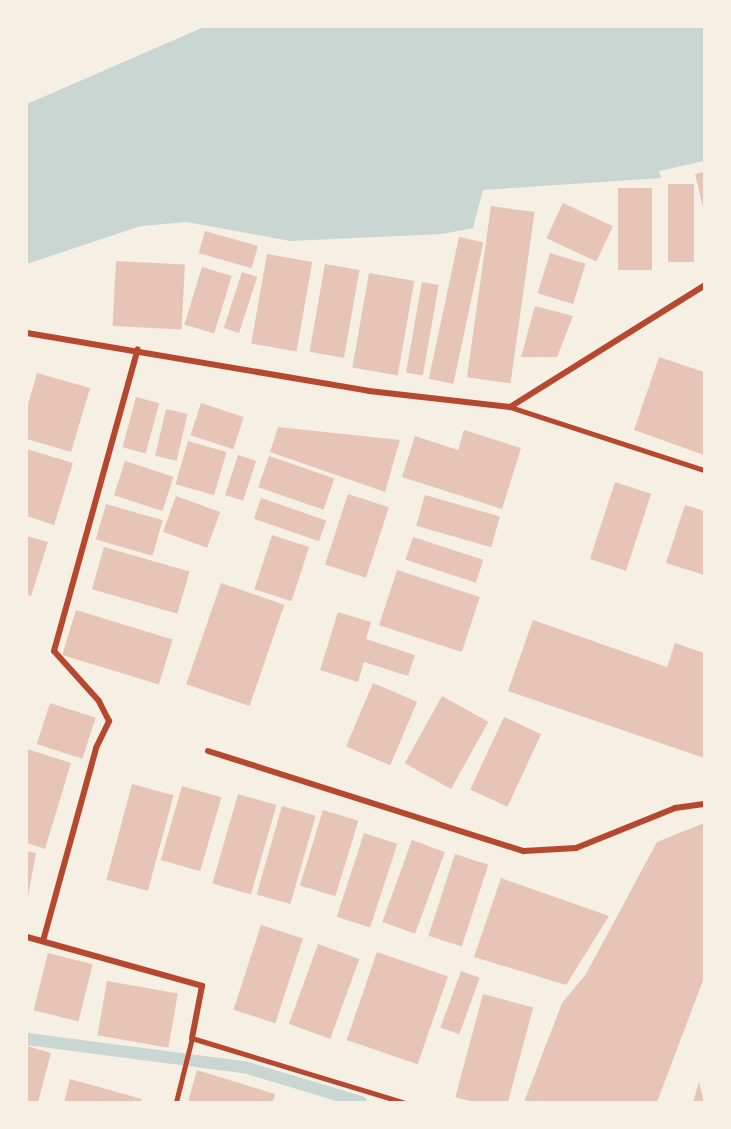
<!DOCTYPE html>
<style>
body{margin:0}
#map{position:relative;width:731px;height:1129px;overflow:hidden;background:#f6efe4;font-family:Bitter,serif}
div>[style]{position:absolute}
.water>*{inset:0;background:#c9d6d2}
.stream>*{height:12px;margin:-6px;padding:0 6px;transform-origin:6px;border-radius:6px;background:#c9d6d2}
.building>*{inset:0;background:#e6c5b7;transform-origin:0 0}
.service>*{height:4.5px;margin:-2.25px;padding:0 2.25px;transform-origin:2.25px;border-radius:2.25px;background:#b5482f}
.minor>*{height:6px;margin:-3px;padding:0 3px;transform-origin:3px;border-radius:3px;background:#b5482f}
span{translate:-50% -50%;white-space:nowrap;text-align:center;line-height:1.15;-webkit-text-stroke:4.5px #f6efe4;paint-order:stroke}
.frame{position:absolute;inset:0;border:28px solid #f6efe4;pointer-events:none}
</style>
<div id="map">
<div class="water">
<div style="clip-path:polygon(204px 27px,704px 27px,704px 161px,659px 171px,661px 178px,483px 190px,473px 228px,442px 234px,290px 241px,187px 222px,141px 226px,27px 264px,27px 104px)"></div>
</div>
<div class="stream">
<div style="left:27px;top:1039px;width:219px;rotate:7.4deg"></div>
<div style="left:244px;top:1067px;width:122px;rotate:16.7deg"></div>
</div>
<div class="building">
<div style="clip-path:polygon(704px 172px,704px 207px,703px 207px,695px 174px)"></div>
<div style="left:668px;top:184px;width:26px;height:78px"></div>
<div style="left:618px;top:188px;width:34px;height:82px"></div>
<div style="left:563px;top:203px;width:55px;height:39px;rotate:25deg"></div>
<div style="left:491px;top:206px;width:44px;height:173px;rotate:8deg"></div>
<div style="left:205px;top:231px;width:55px;height:23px;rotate:16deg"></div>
<div style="left:459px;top:237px;width:25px;height:145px;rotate:12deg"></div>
<div style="left:550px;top:253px;width:37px;height:42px;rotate:17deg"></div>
<div style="left:267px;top:254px;width:46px;height:91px;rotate:10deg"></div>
<div style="left:116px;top:261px;width:69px;height:65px;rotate:3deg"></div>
<div style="left:325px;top:264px;width:35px;height:89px;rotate:10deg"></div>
<div style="left:202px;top:267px;width:31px;height:60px;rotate:17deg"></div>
<div style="left:242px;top:272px;width:16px;height:59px;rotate:18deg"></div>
<div style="left:369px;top:273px;width:46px;height:96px;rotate:10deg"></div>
<div style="left:422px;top:282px;width:17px;height:92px;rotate:10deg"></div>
<div style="clip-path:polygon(535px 306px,573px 316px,557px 357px,521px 357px)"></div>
<div style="clip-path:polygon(659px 357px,704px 372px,704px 455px,634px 430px)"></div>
<div style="clip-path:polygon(37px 373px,90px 388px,71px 452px,27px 439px,27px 408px)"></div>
<div style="left:136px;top:397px;width:24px;height:52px;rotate:15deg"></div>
<div style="left:201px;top:403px;width:45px;height:34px;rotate:18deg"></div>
<div style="left:166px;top:409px;width:22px;height:48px;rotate:13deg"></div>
<div style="clip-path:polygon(278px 427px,400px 440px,385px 492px,270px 452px)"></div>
<div style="clip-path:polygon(464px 430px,521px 448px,502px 509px,402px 477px,415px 436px,458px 450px)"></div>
<div style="left:188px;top:441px;width:40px;height:45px;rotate:16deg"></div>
<div style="clip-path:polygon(27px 449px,73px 463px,54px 525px,27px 516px)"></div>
<div style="left:238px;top:455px;width:19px;height:42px;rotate:18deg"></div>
<div style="left:269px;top:456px;width:69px;height:33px;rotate:19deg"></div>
<div style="left:125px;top:461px;width:51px;height:36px;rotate:18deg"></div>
<div style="left:615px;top:482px;width:38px;height:81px;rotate:18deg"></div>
<div style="left:348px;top:494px;width:43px;height:74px;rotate:18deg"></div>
<div style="left:425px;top:495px;width:78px;height:32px;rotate:16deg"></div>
<div style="left:176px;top:496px;width:47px;height:38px;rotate:20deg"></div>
<div style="left:261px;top:498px;width:69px;height:22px;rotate:19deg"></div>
<div style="left:106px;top:504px;width:59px;height:37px;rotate:16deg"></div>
<div style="clip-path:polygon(685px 505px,704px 511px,704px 575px,666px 563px)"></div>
<div style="left:272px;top:535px;width:39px;height:57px;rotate:18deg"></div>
<div style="clip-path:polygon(27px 536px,48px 542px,31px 596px,27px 595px)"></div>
<div style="left:413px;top:537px;width:74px;height:24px;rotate:18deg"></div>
<div style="left:104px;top:547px;width:89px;height:44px;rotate:16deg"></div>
<div style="left:397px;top:570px;width:87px;height:58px;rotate:18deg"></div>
<div style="left:221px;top:583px;width:67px;height:107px;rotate:19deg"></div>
<div style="left:76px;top:610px;width:101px;height:47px;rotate:17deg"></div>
<div style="clip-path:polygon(338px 612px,371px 622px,366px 639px,415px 655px,408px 676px,364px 662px,358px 682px,320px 670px)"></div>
<div style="clip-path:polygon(533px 620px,667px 667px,675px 643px,704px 653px,704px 758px,508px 691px)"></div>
<div style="left:373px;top:683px;width:48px;height:69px;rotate:23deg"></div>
<div style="left:442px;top:696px;width:53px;height:77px;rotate:29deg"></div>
<div style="left:50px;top:703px;width:48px;height:43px;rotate:18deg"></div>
<div style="left:504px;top:717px;width:41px;height:80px;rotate:25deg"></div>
<div style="clip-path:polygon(27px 749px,71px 763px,45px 849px,27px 843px)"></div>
<div style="left:132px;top:784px;width:43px;height:99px;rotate:15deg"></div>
<div style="left:182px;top:786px;width:41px;height:77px;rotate:16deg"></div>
<div style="left:238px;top:794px;width:40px;height:93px;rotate:16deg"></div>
<div style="left:282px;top:806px;width:35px;height:92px;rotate:16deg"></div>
<div style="left:323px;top:810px;width:37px;height:79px;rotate:17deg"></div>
<div style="clip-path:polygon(704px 823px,704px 978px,657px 1102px,524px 1102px,562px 1003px,586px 974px,657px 842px)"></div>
<div style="left:364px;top:833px;width:35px;height:88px;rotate:18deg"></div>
<div style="left:412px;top:840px;width:35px;height:87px;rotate:20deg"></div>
<div style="clip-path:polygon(27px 851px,36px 853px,28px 896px,27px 896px)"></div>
<div style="left:455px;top:854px;width:35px;height:86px;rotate:18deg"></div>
<div style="clip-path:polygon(501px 878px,609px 916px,566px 985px,474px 957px)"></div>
<div style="left:261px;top:925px;width:44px;height:89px;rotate:18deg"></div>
<div style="left:318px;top:944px;width:44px;height:85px;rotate:20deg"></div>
<div style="left:377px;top:952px;width:75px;height:93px;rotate:19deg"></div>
<div style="left:48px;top:953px;width:46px;height:59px;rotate:14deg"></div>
<div style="left:461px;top:971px;width:20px;height:60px;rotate:20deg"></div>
<div style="left:107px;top:981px;width:72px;height:55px;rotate:10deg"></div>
<div style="left:483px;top:994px;width:52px;height:107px;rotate:15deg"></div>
<div style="clip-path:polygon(27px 1046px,51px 1053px,38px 1102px,27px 1102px)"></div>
<div style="clip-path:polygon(197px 1070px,275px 1094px,273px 1102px,188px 1102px)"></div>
<div style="clip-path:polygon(70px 1079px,142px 1099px,141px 1102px,64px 1102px)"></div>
<div style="clip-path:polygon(699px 1082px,704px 1102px,693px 1102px)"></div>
</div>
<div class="service">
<div style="left:510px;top:407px;width:204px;rotate:18deg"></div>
<div style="left:176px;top:1102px;width:66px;rotate:-76deg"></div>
<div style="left:192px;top:1038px;width:220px;rotate:16.9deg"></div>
</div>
<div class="minor">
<div style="left:27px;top:333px;width:347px;rotate:9.6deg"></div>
<div style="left:369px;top:391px;width:142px;rotate:6.5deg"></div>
<div style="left:510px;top:407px;width:229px;rotate:-32deg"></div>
<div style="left:208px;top:751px;width:331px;rotate:17.6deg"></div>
<div style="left:524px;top:851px;width:52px;rotate:-3.3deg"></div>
<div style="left:576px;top:848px;width:107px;rotate:-22deg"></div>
<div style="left:675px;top:808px;width:29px;rotate:-8deg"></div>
<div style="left:27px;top:937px;width:182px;rotate:15.6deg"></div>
<div style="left:202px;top:986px;width:53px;rotate:100.9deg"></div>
<div style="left:43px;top:941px;width:200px;rotate:-74.6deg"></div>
<div style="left:96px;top:748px;width:30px;rotate:-64deg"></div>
<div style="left:109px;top:721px;width:22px;rotate:-117deg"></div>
<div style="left:99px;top:701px;width:67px;rotate:-132deg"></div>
<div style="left:54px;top:651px;width:313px;rotate:-74.5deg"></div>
</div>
<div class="frame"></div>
</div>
